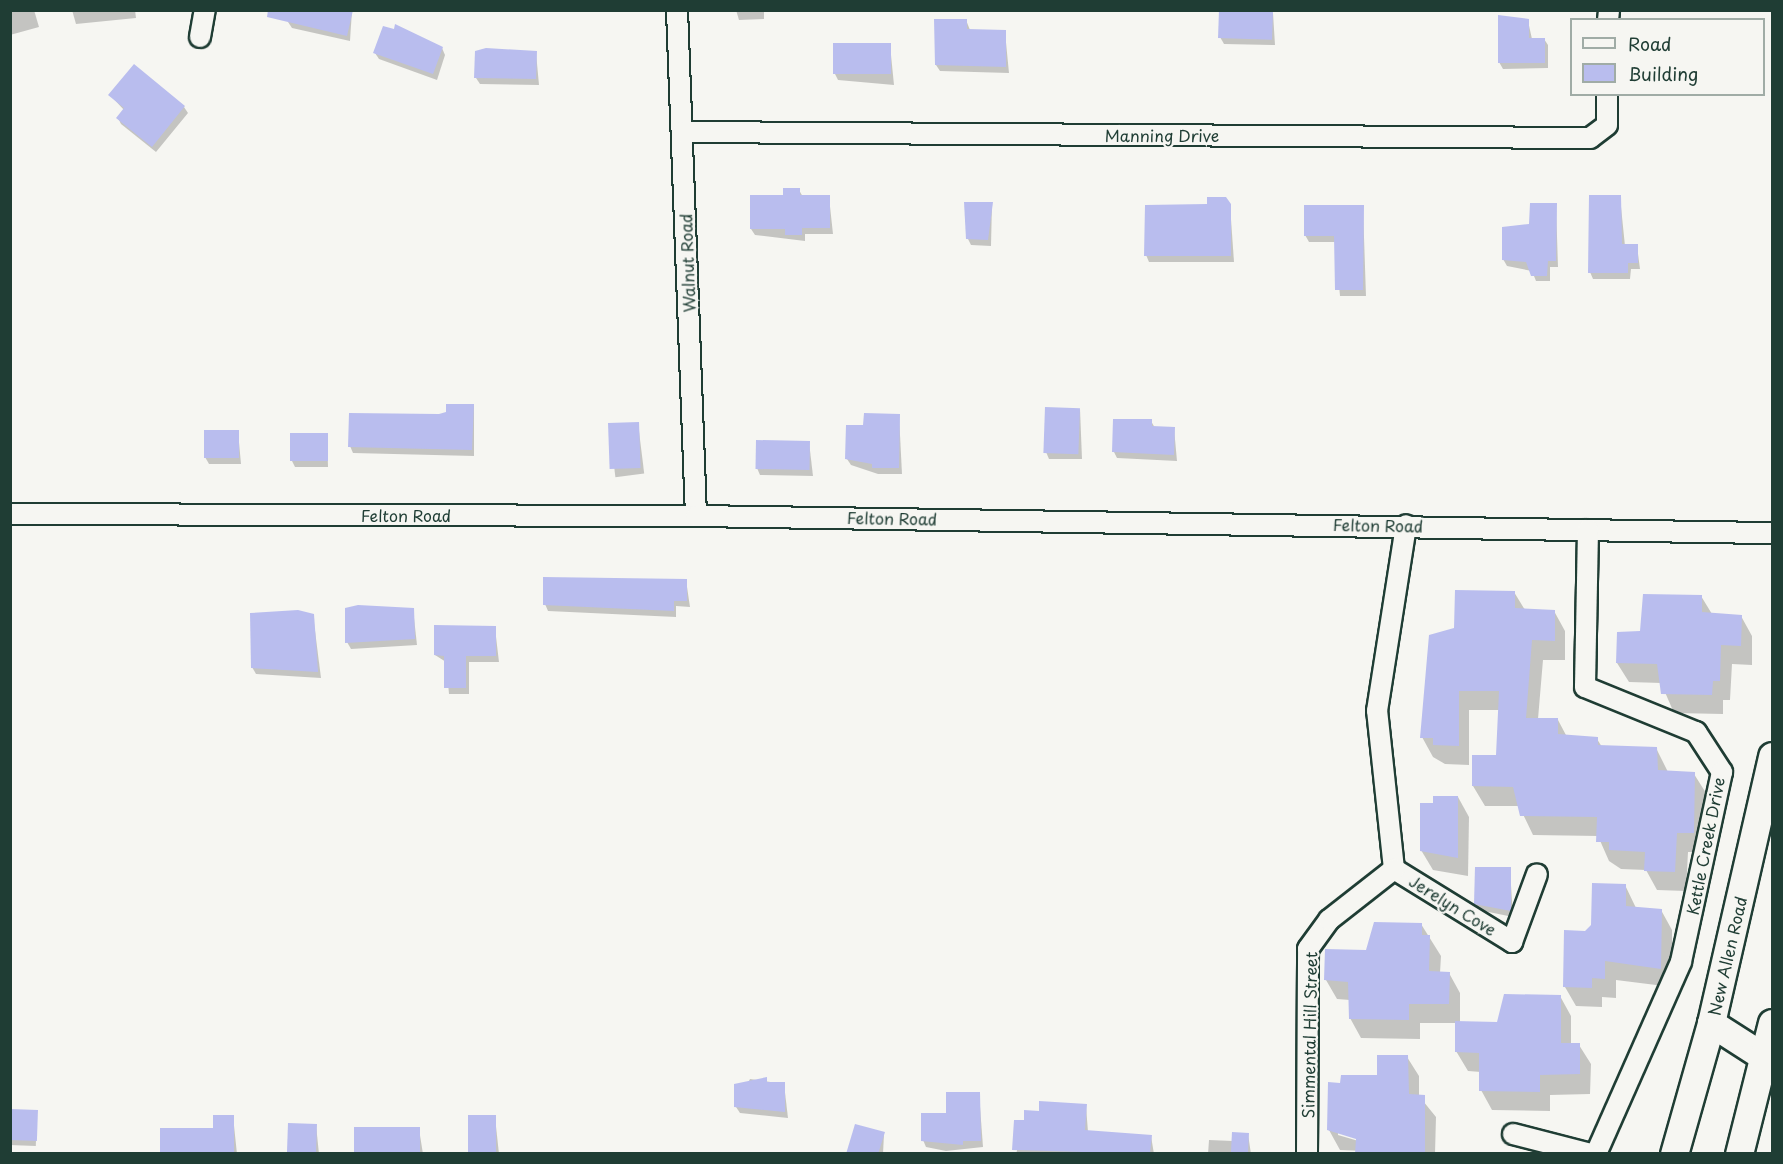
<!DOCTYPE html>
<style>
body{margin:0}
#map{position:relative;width:1783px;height:1164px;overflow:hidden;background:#f6f6f2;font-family:"Playpen Sans",sans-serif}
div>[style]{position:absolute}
.shadow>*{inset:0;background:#0003;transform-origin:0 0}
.building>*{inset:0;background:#b9bdee;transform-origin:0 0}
.roads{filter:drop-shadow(2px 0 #1f3d34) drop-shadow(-2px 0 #1f3d34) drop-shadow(0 2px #1f3d34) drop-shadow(0 -2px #1f3d34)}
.street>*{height:20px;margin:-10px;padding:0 10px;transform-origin:10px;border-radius:10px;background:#f6f6f2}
.secondary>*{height:27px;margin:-13.5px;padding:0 13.5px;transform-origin:13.5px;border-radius:13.5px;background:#f6f6f2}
span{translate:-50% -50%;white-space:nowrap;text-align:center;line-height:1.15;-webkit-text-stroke:4.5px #f6f6f2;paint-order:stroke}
.street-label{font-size:16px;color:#1f3d34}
.frame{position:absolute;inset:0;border:12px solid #1f3d34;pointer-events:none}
.legend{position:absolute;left:1570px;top:18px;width:195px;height:78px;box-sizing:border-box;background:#f6f6f2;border:2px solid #a0aca6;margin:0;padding:8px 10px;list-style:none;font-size:18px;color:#1f3d34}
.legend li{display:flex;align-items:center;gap:12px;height:30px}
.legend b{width:30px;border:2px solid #a0aca6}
</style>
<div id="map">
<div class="shadow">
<div style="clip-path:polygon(10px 10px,34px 10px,39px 27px,10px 35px)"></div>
<div style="clip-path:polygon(72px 10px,135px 10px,136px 18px,76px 24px)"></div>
<div style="clip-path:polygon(352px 10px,350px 41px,292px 28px,288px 22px)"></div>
<div style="clip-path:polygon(736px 10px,764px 10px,764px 19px,739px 20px)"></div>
<div style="clip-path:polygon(1273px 13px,1275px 45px,1224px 44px,1220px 37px)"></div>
<div style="clip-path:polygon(966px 20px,970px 30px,1005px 32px,1009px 73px,940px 71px,936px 65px)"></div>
<div style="clip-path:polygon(1528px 21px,1532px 39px,1544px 39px,1548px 45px,1548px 68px,1503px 69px,1499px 62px)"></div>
<div style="clip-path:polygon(890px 45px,894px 85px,838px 80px,835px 74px)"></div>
<div style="clip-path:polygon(442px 48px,445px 55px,437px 80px,379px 59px,375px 53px)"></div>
<div style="clip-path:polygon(536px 53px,539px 85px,480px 84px,476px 78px)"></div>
<div style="clip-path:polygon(110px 95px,184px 107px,188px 113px,156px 152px,121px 124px,118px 118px,124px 110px)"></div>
<div style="clip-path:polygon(799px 190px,803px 197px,829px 197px,833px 234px,805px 234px,805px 241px,755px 235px,751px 229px)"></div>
<div style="clip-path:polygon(1620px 197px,1625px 246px,1637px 246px,1640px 269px,1631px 269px,1630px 279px,1593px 279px,1590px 272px)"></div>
<div style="clip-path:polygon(992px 203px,991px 246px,971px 245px,968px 239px)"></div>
<div style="clip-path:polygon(1230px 205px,1234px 262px,1149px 262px,1146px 255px)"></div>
<div style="clip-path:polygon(1556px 205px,1558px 267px,1550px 267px,1550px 281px,1536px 281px,1532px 271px,1507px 266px,1503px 259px)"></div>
<div style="clip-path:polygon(1363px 207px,1366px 296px,1340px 296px,1335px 242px,1309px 242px,1305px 235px)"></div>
<div style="clip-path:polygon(474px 405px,474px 456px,353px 453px,350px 446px)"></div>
<div style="clip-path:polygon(1080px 409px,1082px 459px,1049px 459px,1046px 452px)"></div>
<div style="clip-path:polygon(899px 415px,902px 474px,878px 474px,851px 465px,847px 459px,865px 427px)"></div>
<div style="clip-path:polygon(1151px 421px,1155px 428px,1174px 428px,1177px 461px,1117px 458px,1114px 452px)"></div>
<div style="left:638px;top:423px;width:51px;height:29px;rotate:83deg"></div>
<div style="clip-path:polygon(238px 431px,241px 464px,209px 464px,205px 457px)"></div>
<div style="clip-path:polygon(327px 435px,328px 467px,295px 467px,292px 461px)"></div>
<div style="clip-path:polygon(809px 442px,813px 476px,760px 475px,757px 468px)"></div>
<div style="clip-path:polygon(686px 580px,690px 607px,676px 606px,676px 617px,548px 611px,545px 604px)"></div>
<div style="clip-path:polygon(1514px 592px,1525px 610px,1554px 611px,1565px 631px,1565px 660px,1543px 660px,1538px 719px,1558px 720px,1567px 737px,1597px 739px,1602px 747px,1656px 748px,1668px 772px,1694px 774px,1706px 793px,1705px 852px,1688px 852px,1686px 891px,1657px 890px,1646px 870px,1621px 869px,1609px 861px,1598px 836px,1533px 835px,1519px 806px,1485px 806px,1473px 786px,1498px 756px,1499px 710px,1469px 710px,1469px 765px,1445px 764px,1433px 757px,1422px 737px,1455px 629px)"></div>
<div style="clip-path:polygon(1701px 596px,1712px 614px,1741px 616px,1752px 636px,1752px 665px,1732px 664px,1730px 700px,1723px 700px,1723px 714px,1674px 713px,1661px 683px,1629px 682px,1617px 663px,1641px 633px)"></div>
<div style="clip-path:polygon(413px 609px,417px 645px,351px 649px,347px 642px)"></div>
<div style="clip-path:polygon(313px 615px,321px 678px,256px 674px,252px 667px)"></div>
<div style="clip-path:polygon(495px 628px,499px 662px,469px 662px,469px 694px,449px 694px,446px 662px,435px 655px)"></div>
<div style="clip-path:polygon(1458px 797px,1469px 817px,1468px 876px,1433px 870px,1421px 850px,1434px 805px)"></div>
<div style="clip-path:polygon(1510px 869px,1513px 917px,1479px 910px,1476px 904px)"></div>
<div style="clip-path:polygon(1625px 885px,1636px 908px,1661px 910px,1672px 930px,1672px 987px,1616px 980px,1616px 998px,1602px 997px,1602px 1007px,1576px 1006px,1565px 987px,1586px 932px)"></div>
<div style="clip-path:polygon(1421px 924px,1441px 956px,1440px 973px,1449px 973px,1460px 993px,1460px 1023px,1498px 1024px,1560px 996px,1571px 1016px,1571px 1045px,1579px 1045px,1591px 1064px,1590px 1094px,1550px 1095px,1550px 1111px,1492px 1110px,1481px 1090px,1481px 1072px,1468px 1071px,1456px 1051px,1457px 1023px,1420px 1023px,1420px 1039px,1361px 1038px,1350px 1018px,1350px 1000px,1337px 999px,1326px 980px)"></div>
<div style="clip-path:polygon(evenodd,1407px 1057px,1419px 1076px,1419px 1096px,1436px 1117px,1435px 1154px,1340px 1150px,1329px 1130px,1342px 1084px,1378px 1076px,1407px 1057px,1338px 1132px,1363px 1139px,1362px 1142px,1338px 1135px,1338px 1132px)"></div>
<div style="clip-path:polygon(750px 1079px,784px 1084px,788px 1118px,740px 1113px,736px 1107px)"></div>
<div style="clip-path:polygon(979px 1093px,983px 1147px,946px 1151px,926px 1147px,923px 1140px,948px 1115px)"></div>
<div style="clip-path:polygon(1086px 1106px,1088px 1132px,1151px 1136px,1154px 1154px,1016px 1154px,1025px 1122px,1040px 1112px)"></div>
<div style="left:10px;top:1111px;width:27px;height:34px;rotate:2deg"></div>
<div style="clip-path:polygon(233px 1116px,237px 1154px,161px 1154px,214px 1130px)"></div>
<div style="clip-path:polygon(495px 1117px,499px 1154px,470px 1154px)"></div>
<div style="clip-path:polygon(316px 1125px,319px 1154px,289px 1154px)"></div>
<div style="clip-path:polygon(419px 1129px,423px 1154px,356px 1154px)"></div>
<div style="clip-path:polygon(884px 1134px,883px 1154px,848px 1154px)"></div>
<div style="clip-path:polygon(1248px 1134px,1251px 1154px,1208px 1154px,1209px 1140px,1233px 1141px)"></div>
</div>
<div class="building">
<div style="clip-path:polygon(268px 10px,353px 10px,347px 36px,267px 17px)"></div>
<div style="left:1219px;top:10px;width:54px;height:28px;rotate:2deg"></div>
<div style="clip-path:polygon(1498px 15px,1529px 19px,1529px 38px,1545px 38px,1545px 63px,1498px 63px)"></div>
<div style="clip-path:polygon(934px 19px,967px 19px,967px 29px,1006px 30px,1006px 67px,935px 65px)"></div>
<div style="clip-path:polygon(395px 24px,443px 47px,433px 74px,373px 53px,383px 26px,394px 29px)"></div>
<div style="left:833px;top:43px;width:58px;height:31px"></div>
<div style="clip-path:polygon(486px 48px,537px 51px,536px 79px,474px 78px,475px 51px)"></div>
<div style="clip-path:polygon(134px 64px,185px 106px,152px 147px,116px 118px,124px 108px,108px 95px)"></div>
<div style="clip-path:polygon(783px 188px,800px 188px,800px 195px,830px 195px,830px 228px,802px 228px,802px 235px,785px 235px,785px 229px,750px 229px,750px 195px,783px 195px)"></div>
<div style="clip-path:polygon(1589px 195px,1621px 195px,1622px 244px,1638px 244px,1638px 263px,1628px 263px,1628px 273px,1588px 273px)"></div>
<div style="clip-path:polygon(1207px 197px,1226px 197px,1231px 204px,1231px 256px,1144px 256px,1145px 205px,1207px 204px)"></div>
<div style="clip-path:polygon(964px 202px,993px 202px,988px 240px,966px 239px)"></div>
<div style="clip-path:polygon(1530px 203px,1557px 203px,1556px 261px,1548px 261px,1547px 276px,1531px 276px,1526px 262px,1502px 260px,1502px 227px,1529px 224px)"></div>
<div style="clip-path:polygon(1304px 205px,1364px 205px,1363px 290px,1335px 290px,1334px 236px,1304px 236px)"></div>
<div style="clip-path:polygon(446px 404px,474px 404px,472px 450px,348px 447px,349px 413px,439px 414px,446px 412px)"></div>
<div style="left:1045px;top:407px;width:35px;height:46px;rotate:2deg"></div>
<div style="clip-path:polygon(864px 413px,900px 414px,899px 468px,872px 468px,872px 464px,845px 459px,846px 425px,863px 425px)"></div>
<div style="clip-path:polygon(1113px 419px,1152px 419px,1152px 426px,1175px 427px,1174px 455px,1112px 452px)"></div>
<div style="left:639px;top:422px;width:46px;height:31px;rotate:88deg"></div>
<div style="left:204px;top:430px;width:35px;height:28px"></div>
<div style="left:290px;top:433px;width:38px;height:28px"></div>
<div style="left:756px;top:440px;width:54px;height:29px;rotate:1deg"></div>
<div style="clip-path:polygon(543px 577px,687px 579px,687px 601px,674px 601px,674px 611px,543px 605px)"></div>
<div style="clip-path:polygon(1455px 590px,1515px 591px,1515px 608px,1555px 610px,1555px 641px,1532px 640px,1526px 718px,1558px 718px,1558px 734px,1598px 737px,1598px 745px,1657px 747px,1658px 770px,1695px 772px,1694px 833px,1677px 833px,1675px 872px,1644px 871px,1645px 852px,1609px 850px,1609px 842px,1596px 842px,1597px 817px,1520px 816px,1513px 787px,1472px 786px,1472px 755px,1496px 755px,1499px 691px,1459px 691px,1459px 746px,1433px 745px,1433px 738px,1420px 738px,1429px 635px,1454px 628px)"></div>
<div style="clip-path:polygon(1643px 594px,1702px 595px,1702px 612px,1742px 615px,1741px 646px,1721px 645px,1720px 681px,1713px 681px,1712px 695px,1661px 694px,1657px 664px,1616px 663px,1617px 632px,1640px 631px)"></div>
<div style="clip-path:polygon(358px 605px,414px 608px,415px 639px,345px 643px,345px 608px)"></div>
<div style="clip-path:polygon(298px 610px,314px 614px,318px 672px,251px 668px,250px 613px)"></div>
<div style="clip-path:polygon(434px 625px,496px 626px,496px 656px,466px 656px,466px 688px,444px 688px,444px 656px,434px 655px)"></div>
<div style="clip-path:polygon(1433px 796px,1458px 796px,1458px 858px,1420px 851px,1420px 803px,1433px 803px)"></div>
<div style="clip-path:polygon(1475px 867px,1511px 867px,1511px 911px,1474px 904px)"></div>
<div style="clip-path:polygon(1592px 883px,1626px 884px,1626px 906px,1662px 909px,1661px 969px,1605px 961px,1605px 979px,1592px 978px,1592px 988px,1563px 987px,1564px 930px,1585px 931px,1591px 925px)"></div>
<div style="clip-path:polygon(1374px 922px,1422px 923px,1422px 935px,1430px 935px,1429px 971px,1450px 972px,1449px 1004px,1409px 1004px,1409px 1020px,1349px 1019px,1348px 982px,1324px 980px,1325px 949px,1366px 950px)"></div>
<div style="clip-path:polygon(1504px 994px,1561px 995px,1561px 1043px,1580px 1043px,1580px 1074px,1540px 1075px,1540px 1092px,1479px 1091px,1479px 1053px,1455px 1052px,1455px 1021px,1497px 1022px)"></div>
<div style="clip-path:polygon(1377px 1055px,1408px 1055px,1409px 1094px,1425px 1095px,1425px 1154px,1355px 1154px,1356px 1139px,1327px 1130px,1328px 1082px,1340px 1083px,1341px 1075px,1377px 1075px)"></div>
<div style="clip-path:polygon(767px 1077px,767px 1082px,785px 1082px,785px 1112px,734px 1107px,734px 1084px)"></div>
<div style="clip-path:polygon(946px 1092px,980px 1092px,981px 1141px,963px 1141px,963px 1145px,921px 1141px,921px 1113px,946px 1113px)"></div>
<div style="clip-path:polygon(1039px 1101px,1087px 1104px,1085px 1130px,1152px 1135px,1150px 1154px,1012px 1150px,1014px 1120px,1024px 1120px,1024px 1110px,1039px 1111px)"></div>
<div style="left:10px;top:1109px;width:28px;height:31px;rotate:2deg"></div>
<div style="clip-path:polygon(213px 1115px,234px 1115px,234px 1154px,160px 1154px,160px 1128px,213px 1128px)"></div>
<div style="left:468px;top:1115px;width:28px;height:39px"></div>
<div style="left:288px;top:1123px;width:29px;height:31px;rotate:2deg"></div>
<div style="clip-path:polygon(855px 1124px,885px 1132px,878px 1154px,846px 1154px)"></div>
<div style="left:354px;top:1127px;width:66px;height:27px"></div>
<div style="left:1232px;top:1132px;width:17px;height:22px;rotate:3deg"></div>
</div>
<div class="roads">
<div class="street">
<div style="left:677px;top:10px;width:506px;rotate:87.85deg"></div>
<div style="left:1608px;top:20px;width:10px;rotate:-84deg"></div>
<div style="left:200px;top:37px;width:27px;rotate:-80deg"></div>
<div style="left:683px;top:132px;width:907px;rotate:0.38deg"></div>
<div style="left:1590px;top:138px;width:21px;rotate:-37deg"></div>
<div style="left:1607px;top:125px;width:31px;rotate:-90deg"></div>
<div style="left:10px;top:514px;width:686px;rotate:0.17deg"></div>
<div style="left:696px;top:516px;width:1076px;rotate:0.91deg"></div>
<div style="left:1588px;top:530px;width:157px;rotate:91.1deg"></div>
<div style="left:1585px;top:687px;width:120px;rotate:22.1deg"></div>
<div style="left:1696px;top:732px;width:48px;rotate:57deg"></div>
<div style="left:1722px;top:772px;width:194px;rotate:102.2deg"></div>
<div style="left:1681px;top:962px;width:210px;rotate:113.9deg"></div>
<div style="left:1394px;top:869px;width:159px;rotate:-96.1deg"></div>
<div style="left:1377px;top:711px;width:188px;rotate:-81.1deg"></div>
<div style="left:1394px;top:869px;width:139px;rotate:31.7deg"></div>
<div style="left:1512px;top:942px;width:72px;rotate:-69.8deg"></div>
<div style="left:1513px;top:1134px;width:81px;rotate:14.4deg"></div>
<div style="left:1307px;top:1154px;width:205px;rotate:-89.7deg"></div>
<div style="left:1308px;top:949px;width:36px;rotate:-54deg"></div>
<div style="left:1329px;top:920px;width:83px;rotate:-38.1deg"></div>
</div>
<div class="secondary">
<div style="left:1711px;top:1023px;width:72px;rotate:32.6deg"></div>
<div style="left:1674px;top:1154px;width:136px;rotate:-74.2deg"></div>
<div style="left:1711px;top:1023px;width:274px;rotate:-77.1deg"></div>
<div style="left:1739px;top:1154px;width:135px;rotate:-75.9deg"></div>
</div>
</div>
<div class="street-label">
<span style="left:1162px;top:135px">Manning Drive</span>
<span style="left:687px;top:263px;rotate:-92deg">Walnut Road</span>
<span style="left:406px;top:515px">Felton Road</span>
<span style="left:892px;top:518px;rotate:1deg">Felton Road</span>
<span style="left:1378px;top:525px;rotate:1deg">Felton Road</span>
<span style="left:1705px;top:846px;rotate:-79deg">Kettle Creek Drive</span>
<span style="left:1453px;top:905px;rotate:32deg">Jerelyn Cove</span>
<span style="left:1727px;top:956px;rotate:-77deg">New Allen Road</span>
<span style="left:1309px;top:1035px;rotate:-89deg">Simmental Hill Street</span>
</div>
<div class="frame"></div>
<ul class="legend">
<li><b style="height:8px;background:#f6f6f2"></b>Road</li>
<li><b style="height:16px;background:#b9bdee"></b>Building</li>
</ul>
</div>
